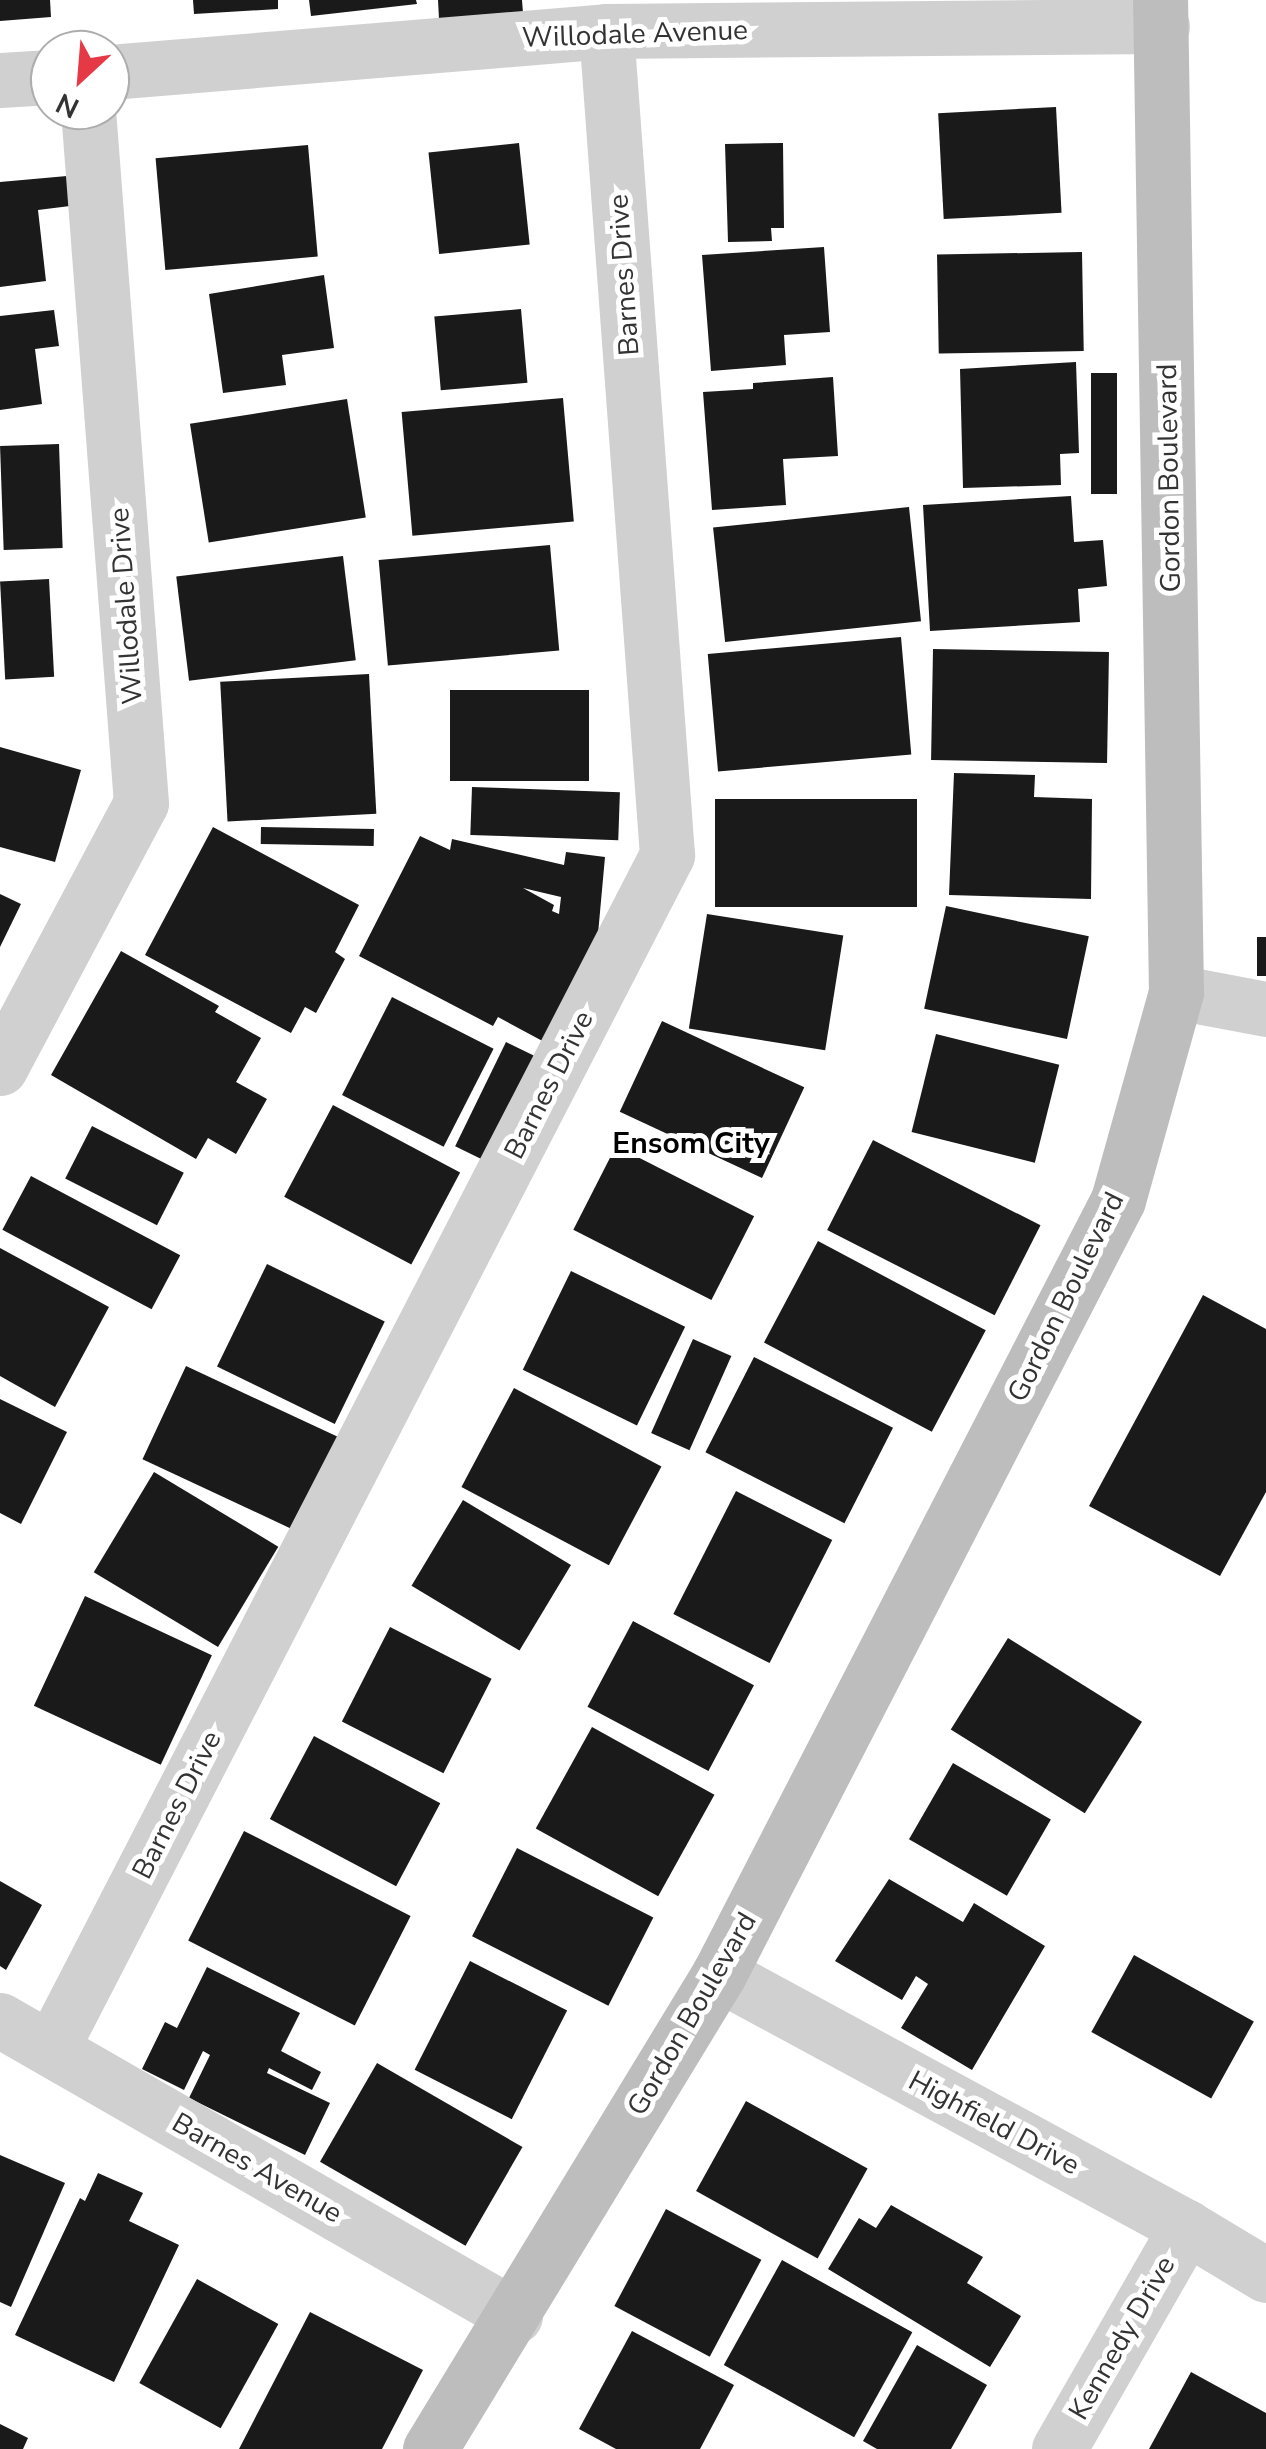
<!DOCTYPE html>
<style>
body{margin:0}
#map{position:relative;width:1266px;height:2449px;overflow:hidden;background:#fff;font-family:"Nunito Sans",sans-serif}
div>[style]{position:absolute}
.building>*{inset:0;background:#1a1a1a;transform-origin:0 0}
.street>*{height:55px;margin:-27.5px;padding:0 27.5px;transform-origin:27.5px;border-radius:27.5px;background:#d0d0d0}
.secondary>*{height:55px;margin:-27.5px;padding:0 27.5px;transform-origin:27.5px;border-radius:27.5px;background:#bdbdbd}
span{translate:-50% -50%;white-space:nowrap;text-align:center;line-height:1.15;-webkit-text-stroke:10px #fff;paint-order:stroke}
.street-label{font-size:28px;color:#333}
.neighbourhood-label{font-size:30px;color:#000;font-weight:700}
.north{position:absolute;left:30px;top:30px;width:100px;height:100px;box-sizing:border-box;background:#fff;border:2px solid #adadad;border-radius:50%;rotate:206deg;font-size:28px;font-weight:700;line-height:40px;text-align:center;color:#333}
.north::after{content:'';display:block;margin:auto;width:35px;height:45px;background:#e63946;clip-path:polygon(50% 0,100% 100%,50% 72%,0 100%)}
</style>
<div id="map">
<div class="building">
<div style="clip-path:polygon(0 0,50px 0,51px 17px,0 21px)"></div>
<div style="clip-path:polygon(193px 0,278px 0,278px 9px,194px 14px)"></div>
<div style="clip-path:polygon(309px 0,416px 0,417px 4px,311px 16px)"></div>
<div style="clip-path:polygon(438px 0,522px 0,523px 13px,439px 19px)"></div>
<div style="left:1056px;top:107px;width:106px;height:118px;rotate:87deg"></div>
<div style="left:519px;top:143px;width:102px;height:91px;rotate:84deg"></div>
<div style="clip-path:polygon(783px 143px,784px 228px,771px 228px,772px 241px,728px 242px,725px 144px)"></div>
<div style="left:308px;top:145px;width:112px;height:153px;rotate:85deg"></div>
<div style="clip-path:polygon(67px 176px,70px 206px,38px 210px,46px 281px,0 287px,0 182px)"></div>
<div style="clip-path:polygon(824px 247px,830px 332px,784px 335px,786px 365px,711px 371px,702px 255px)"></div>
<div style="left:1082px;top:252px;width:99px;height:145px;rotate:89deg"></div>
<div style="clip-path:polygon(324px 275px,334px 348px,282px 355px,286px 385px,223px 393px,209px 294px)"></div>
<div style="left:521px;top:309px;width:74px;height:87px;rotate:85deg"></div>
<div style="clip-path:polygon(54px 310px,59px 346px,35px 349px,42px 404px,0 410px,0 316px)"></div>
<div style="clip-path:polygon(1076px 362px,1079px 453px,1060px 454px,1061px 485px,963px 488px,960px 369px)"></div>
<div style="left:1091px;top:373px;width:26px;height:121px"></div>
<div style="clip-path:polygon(833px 377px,838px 456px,783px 459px,786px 505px,712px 510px,703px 392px,753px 389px,753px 383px)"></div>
<div style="left:563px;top:398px;width:124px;height:162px;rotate:85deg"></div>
<div style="left:347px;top:399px;width:120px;height:159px;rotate:81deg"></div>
<div style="left:59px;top:444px;width:104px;height:59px;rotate:88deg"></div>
<div style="clip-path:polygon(1071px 496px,1074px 542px,1103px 540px,1107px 586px,1078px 589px,1080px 622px,930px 631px,923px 505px)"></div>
<div style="left:909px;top:507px;width:115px;height:197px;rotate:84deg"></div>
<div style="left:550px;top:545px;width:106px;height:172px;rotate:85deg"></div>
<div style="left:343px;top:556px;width:105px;height:168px;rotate:83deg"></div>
<div style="left:49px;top:579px;width:98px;height:49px;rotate:87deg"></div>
<div style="left:901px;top:637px;width:118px;height:194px;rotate:85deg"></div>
<div style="left:933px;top:649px;width:176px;height:111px;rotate:1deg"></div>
<div style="left:369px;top:674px;width:140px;height:149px;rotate:87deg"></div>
<div style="left:450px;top:690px;width:139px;height:91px"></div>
<div style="clip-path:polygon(0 747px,81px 770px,55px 862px,0 847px)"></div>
<div style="clip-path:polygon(954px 773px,1035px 775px,1034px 797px,1092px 799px,1091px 899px,949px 895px)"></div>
<div style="left:472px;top:787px;width:148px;height:48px;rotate:2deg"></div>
<div style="left:715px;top:799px;width:202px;height:108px"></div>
<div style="clip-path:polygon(213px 827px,359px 905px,335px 952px,345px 959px,316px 1013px,305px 1007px,291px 1033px,145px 955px)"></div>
<div style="left:261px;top:827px;width:113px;height:17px;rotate:1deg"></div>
<div style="clip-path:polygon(evenodd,420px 836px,450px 850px,452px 839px,564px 865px,566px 852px,605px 857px,598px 934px,548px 1044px,498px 1017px,493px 1026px,359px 956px,420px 836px,523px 888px,561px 897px,559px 914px,552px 911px,554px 905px,523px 888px)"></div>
<div style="clip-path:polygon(0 894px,21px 904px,0 947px)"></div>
<div style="left:946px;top:906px;width:146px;height:105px;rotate:12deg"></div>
<div style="left:707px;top:914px;width:138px;height:116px;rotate:9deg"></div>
<div style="left:1257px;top:937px;width:9px;height:39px"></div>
<div style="clip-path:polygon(121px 951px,219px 1006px,215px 1012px,261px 1038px,236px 1082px,267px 1099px,236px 1154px,208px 1138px,196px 1159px,51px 1075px)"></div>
<div style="left:392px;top:997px;width:114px;height:110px;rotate:27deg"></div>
<div style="left:662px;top:1021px;width:157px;height:100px;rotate:25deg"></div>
<div style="left:936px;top:1034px;width:127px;height:101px;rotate:14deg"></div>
<div style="left:506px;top:1042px;width:41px;height:116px;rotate:26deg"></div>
<div style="left:333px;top:1105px;width:144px;height:104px;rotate:28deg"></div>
<div style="left:92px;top:1126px;width:103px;height:59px;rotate:27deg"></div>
<div style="left:873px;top:1140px;width:188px;height:101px;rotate:27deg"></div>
<div style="left:616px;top:1146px;width:155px;height:94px;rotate:27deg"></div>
<div style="left:31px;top:1176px;width:169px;height:61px;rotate:28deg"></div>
<div style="left:818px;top:1241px;width:190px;height:115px;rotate:28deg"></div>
<div style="clip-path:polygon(0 1248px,109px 1307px,55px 1407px,0 1376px)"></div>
<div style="left:267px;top:1264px;width:131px;height:114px;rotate:26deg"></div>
<div style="left:571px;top:1271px;width:127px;height:110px;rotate:26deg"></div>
<div style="clip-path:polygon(1203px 1295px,1266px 1329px,1266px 1492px,1220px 1576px,1089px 1506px)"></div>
<div style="left:693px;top:1339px;width:42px;height:103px;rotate:24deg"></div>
<div style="left:754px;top:1357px;width:156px;height:107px;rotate:27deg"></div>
<div style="left:186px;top:1366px;width:174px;height:103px;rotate:25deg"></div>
<div style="left:514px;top:1388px;width:167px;height:112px;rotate:28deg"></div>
<div style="clip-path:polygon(0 1399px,67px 1432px,21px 1524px,0 1513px)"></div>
<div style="left:154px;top:1472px;width:145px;height:117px;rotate:31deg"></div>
<div style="left:736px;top:1491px;width:108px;height:138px;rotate:27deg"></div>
<div style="left:463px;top:1500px;width:126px;height:100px;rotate:31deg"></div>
<div style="left:85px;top:1596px;width:140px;height:121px;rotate:25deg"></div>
<div style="left:633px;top:1621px;width:137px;height:97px;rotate:28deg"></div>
<div style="left:390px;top:1627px;width:114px;height:106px;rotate:27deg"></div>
<div style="left:1008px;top:1638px;width:158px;height:108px;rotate:32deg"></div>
<div style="left:592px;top:1727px;width:140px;height:116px;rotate:29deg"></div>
<div style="left:314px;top:1736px;width:143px;height:94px;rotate:28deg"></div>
<div style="left:953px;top:1763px;width:113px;height:88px;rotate:30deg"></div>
<div style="left:244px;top:1831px;width:187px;height:123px;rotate:27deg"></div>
<div style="left:517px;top:1848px;width:153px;height:99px;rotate:27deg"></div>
<div style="clip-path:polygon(889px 1879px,963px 1922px,974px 1903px,1045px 1946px,972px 2070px,901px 2028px,928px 1984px,916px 1976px,902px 2000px,835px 1961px)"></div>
<div style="clip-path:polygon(0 1881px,42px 1905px,6px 1970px,0 1966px)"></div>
<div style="left:1134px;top:1955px;width:137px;height:88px;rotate:29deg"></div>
<div style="left:470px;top:1961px;width:109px;height:122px;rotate:27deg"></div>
<div style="clip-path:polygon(207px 1967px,300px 2013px,281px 2051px,321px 2072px,312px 2090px,269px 2068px,267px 2073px,330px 2103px,305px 2155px,189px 2098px,210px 2055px,203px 2051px,184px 2090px,142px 2069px,165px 2022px,177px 2028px)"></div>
<div style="left:377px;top:2063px;width:168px;height:114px;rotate:30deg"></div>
<div style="left:746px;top:2101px;width:139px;height:103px;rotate:29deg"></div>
<div style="clip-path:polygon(0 2155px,65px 2183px,11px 2307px,0 2302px)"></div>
<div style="clip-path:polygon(98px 2173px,143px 2193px,129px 2221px,179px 2245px,114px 2382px,15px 2335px,80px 2198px,85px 2201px)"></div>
<div style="clip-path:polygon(891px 2205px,983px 2257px,967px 2283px,1021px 2316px,990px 2367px,828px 2269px,859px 2218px,876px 2228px)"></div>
<div style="left:666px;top:2209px;width:108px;height:110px;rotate:28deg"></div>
<div style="left:782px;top:2260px;width:149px;height:120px;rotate:29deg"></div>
<div style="left:197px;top:2279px;width:93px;height:119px;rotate:29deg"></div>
<div style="clip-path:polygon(310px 2312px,423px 2370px,382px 2449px,239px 2449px)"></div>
<div style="clip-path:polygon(632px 2331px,734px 2385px,700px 2449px,616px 2449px,579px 2429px)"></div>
<div style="clip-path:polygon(917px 2345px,987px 2385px,951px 2449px,877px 2449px,863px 2441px)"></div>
<div style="clip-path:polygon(1191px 2372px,1266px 2413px,1266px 2449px,1149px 2449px)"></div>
<div style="clip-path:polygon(0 2424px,28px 2438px,23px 2449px,0 2449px)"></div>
</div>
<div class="street">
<div style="left:110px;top:72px;width:498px;rotate:-4.7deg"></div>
<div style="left:606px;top:31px;width:556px;rotate:-0.52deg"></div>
<div style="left:0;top:80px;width:50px;rotate:-3.4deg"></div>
<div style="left:1176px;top:992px;width:92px;rotate:10.7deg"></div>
<div style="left:0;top:1068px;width:300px;rotate:-62deg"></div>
<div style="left:141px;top:803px;width:695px;rotate:-94.37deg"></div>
<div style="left:719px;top:1974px;width:531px;rotate:28.45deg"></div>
<div style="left:1186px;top:2227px;width:93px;rotate:31deg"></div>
<div style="left:0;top:2020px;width:594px;rotate:29.89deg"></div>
<div style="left:51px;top:2049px;width:1344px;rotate:-62.71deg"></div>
<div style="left:667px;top:855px;width:826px;rotate:-94.23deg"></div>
<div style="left:1059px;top:2449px;width:256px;rotate:-60.2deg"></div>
</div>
<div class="secondary">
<div style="left:430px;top:2449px;width:556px;rotate:-58.68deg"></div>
<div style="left:719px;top:1974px;width:871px;rotate:-62.73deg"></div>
<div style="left:1118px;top:1200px;width:216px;rotate:-74.4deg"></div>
<div style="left:1176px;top:992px;width:992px;rotate:-90.92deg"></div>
</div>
<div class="street-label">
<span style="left:635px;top:34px;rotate:-2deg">Willodale Avenue</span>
<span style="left:624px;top:275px;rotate:-94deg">Barnes Drive</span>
<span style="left:1169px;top:478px;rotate:-91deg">Gordon Boulevard</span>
<span style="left:126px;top:606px;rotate:-94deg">Willodale Drive</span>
<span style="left:549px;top:1085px;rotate:-63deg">Barnes Drive</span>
<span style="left:1066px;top:1297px;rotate:-64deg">Gordon Boulevard</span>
<span style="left:177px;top:1805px;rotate:-63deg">Barnes Drive</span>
<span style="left:692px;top:2014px;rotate:-60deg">Gordon Boulevard</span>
<span style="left:994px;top:2123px;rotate:28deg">Highfield Drive</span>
<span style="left:257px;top:2168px;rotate:30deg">Barnes Avenue</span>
<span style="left:1122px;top:2338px;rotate:-60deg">Kennedy Drive</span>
</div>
<div class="neighbourhood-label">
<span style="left:691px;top:1144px">Ensom City</span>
</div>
<div class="north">N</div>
</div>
